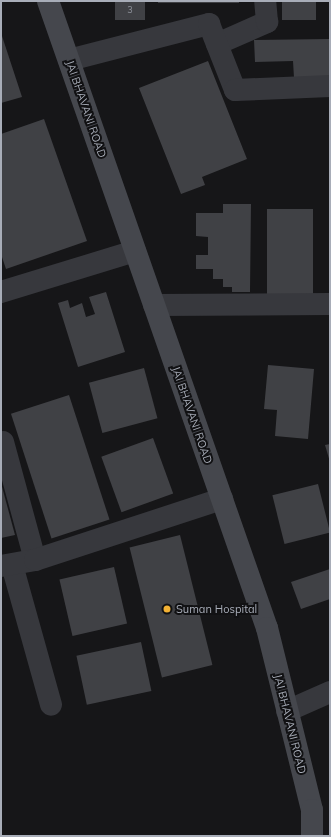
<!DOCTYPE html>
<style>
body{margin:0}
#map{position:relative;width:331px;height:837px;overflow:hidden;background:#161618;font-family:Mulish,sans-serif}
div>[style]{position:absolute}
.building>*{inset:0;background:#404145;transform-origin:0 0}
.street>*{height:22px;margin:-11px;padding:0 11px;transform-origin:11px;border-radius:11px;background:#37383d}
.secondary>*{height:22px;margin:-11px;padding:0 11px;transform-origin:11px;border-radius:11px;background:#45474d}
.dots>*{width:11px;height:11px;translate:-50% -50%;box-sizing:border-box;border:2px solid #111113;border-radius:50%}
span{translate:-50% -50%;white-space:nowrap;text-align:center;line-height:1.15;-webkit-text-stroke:4px #111113;paint-order:stroke}
.number-label{font-size:9px;color:#8e929b}
.number-label span{-webkit-text-stroke-width:0}
.street-label{font-size:11px;color:#a8adb8}
.poi-label{font-size:11px;color:#a8adb8}
.left{translate:0 -50%;text-align:left}
.frame{position:absolute;inset:0;border:2px solid #a8adb8;pointer-events:none}
</style>
<div id="map">
<div class="building">
<div style="left:115px;top:1px;width:30px;height:19px"></div>
<div style="left:158px;top:1px;width:81px;height:2px"></div>
<div style="left:282px;top:1px;width:34px;height:19px"></div>
<div style="clip-path:polygon(1px 33px,22px 97px,1px 103px)"></div>
<div style="clip-path:polygon(330px 39px,330px 78px,294px 78px,293px 61px,255px 62px,254px 40px)"></div>
<div style="clip-path:polygon(208px 61px,247px 159px,202px 177px,205px 185px,181px 194px,139px 88px)"></div>
<div style="clip-path:polygon(44px 119px,87px 241px,6px 269px,1px 254px,1px 134px)"></div>
<div style="clip-path:polygon(223px 204px,251px 204px,250px 292px,232px 292px,232px 287px,223px 287px,223px 279px,213px 279px,213px 269px,196px 269px,196px 255px,208px 255px,208px 237px,196px 236px,196px 213px,223px 213px)"></div>
<div style="left:267px;top:209px;width:46px;height:85px"></div>
<div style="clip-path:polygon(106px 292px,125px 352px,78px 367px,58px 303px,68px 300px,70px 308px,82px 303px,86px 317px,95px 314px,89px 297px)"></div>
<div style="clip-path:polygon(268px 365px,314px 369px,308px 439px,275px 436px,277px 410px,264px 409px)"></div>
<div style="left:144px;top:368px;width:52px;height:57px;rotate:75deg"></div>
<div style="left:69px;top:395px;width:131px;height:61px;rotate:72deg"></div>
<div style="left:153px;top:438px;width:59px;height:55px;rotate:70deg"></div>
<div style="clip-path:polygon(330px 444px,330px 462px,325px 445px)"></div>
<div style="clip-path:polygon(1px 483px,15px 535px,1px 538px)"></div>
<div style="left:318px;top:484px;width:50px;height:47px;rotate:76deg"></div>
<div style="left:180px;top:535px;width:134px;height:52px;rotate:76deg"></div>
<div style="left:114px;top:567px;width:58px;height:56px;rotate:77deg"></div>
<div style="clip-path:polygon(330px 569px,330px 599px,301px 609px,291px 582px)"></div>
<div style="left:141px;top:642px;width:50px;height:66px;rotate:78deg"></div>
</div>
<div class="street">
<div style="left:217px;top:44px;width:55px;rotate:-23.7deg"></div>
<div style="left:267px;top:22px;width:21px;rotate:-95deg"></div>
<div style="left:69px;top:60px;width:145px;rotate:-14.4deg"></div>
<div style="left:209px;top:24px;width:71px;rotate:68.5deg"></div>
<div style="left:235px;top:90px;width:95px;rotate:-2.4deg"></div>
<div style="left:1px;top:292px;width:140px;rotate:-17deg"></div>
<div style="left:154px;top:305px;width:176px;rotate:-0.3deg"></div>
<div style="left:3px;top:442px;width:122px;rotate:74.8deg"></div>
<div style="left:12px;top:565px;width:145px;rotate:74.4deg"></div>
<div style="left:1px;top:566px;width:35px;rotate:-10deg"></div>
<div style="left:35px;top:560px;width:197px;rotate:-18.1deg"></div>
<div style="left:287px;top:711px;width:47px;rotate:-23.8deg"></div>
</div>
<div class="secondary">
<div style="left:48px;top:1px;width:664px;rotate:70.75deg"></div>
<div style="left:267px;top:628px;width:187px;rotate:76.1deg"></div>
<div style="left:312px;top:810px;width:26px;rotate:90deg"></div>
</div>
<div class="dots">
<div style="left:167px;top:609px;background:#f2b134"></div>
</div>
<div class="number-label">
<span style="left:130px;top:10px">3</span>
</div>
<div class="street-label">
<span style="left:86px;top:109px;rotate:71deg">JAI BHAVANI ROAD</span>
<span style="left:192px;top:415px;rotate:71deg">JAI BHAVANI ROAD</span>
<span style="left:290px;top:724px;rotate:76deg">JAI BHAVANI ROAD</span>
</div>
<div class="poi-label">
<span class="left" style="left:176px;top:609px">Suman Hospital</span>
</div>
<div class="frame"></div>
</div>
